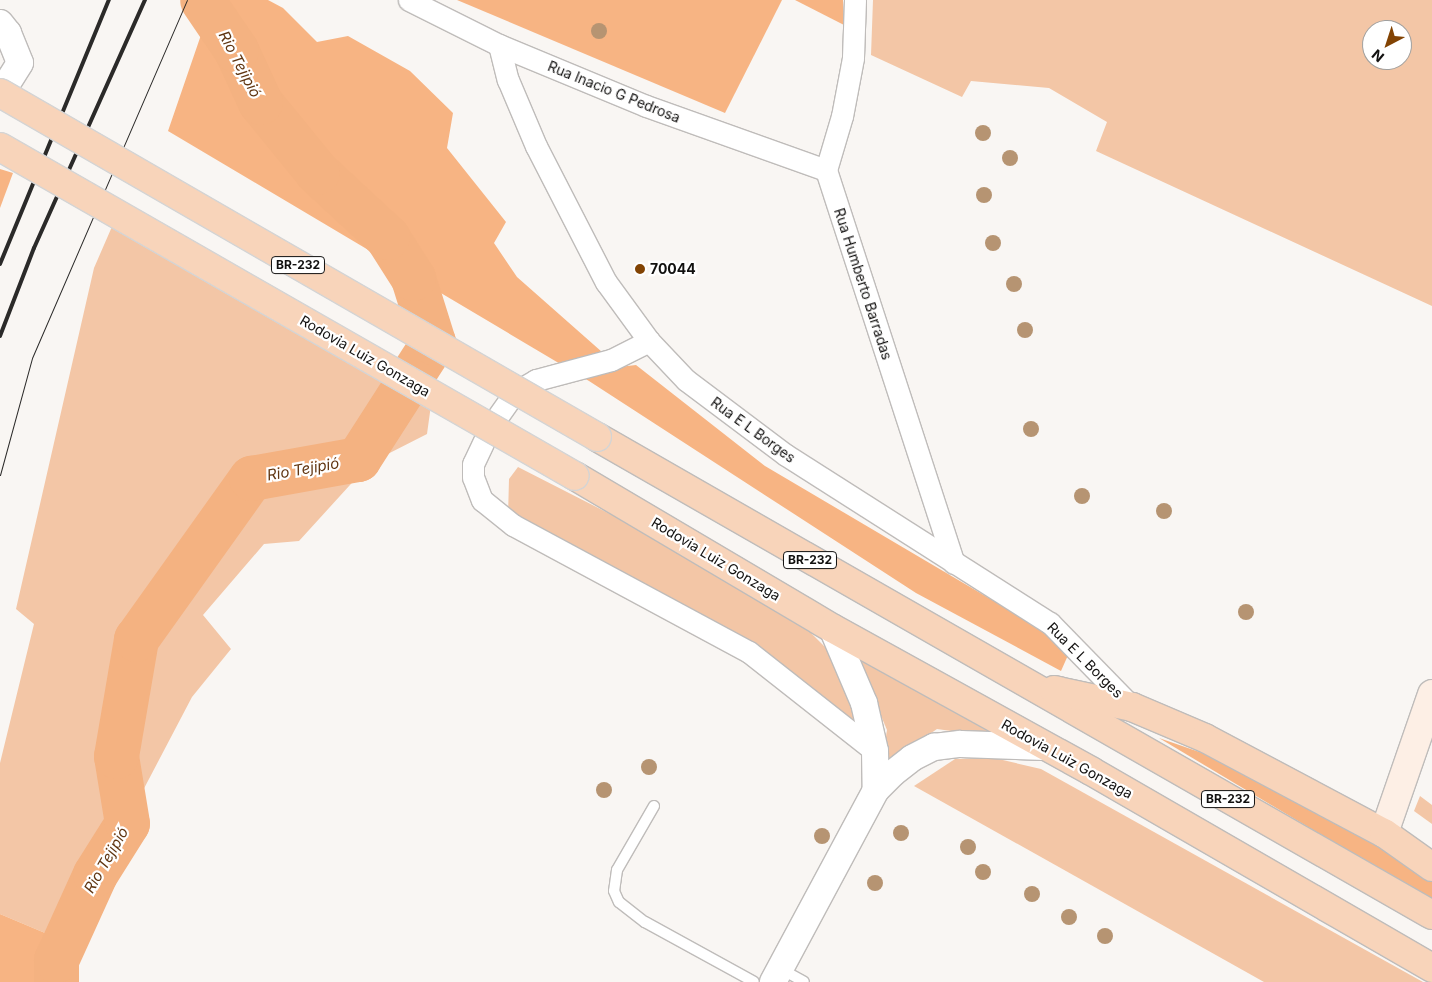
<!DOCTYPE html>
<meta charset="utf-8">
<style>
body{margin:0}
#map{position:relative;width:1432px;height:982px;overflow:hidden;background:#f9f6f3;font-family:Inter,sans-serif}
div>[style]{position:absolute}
.green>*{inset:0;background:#f3c6a6}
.forest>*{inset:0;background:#f7b483}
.river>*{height:45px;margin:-22.5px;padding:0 22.5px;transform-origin:22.5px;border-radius:22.5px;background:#f4b281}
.roads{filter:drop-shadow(1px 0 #bfbcba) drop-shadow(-1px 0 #bfbcba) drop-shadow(0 1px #bfbcba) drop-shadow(0 -1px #bfbcba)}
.service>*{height:10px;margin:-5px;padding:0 5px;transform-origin:5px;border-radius:5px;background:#fff}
.minor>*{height:21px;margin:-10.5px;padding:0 10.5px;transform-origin:10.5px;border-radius:10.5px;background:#fff}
.tertiary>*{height:26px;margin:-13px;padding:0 13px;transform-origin:13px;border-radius:13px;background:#fff}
.secondary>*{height:28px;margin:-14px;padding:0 14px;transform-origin:14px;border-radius:14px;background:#fdefe5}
.trunk>*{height:28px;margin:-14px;padding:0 14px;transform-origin:14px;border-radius:14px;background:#f8d4ba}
.tram>*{height:1px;margin:-0.5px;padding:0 0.5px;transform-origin:0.5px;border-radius:0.5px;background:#2b2a29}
.rail>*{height:4px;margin:-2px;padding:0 2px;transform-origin:2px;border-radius:2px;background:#2b2a29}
.bridges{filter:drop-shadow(1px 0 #d4d4d4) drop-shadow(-1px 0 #d4d4d4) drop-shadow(0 1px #d4d4d4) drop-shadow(0 -1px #d4d4d4)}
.trunk-bridge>*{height:28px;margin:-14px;padding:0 14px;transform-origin:14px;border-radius:14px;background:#f8d4ba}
.trees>*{width:16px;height:16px;margin:-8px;border-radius:50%;background:#b69472}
.dots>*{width:14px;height:14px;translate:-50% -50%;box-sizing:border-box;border:2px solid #fff;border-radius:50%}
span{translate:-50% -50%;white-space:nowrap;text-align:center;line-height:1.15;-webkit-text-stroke:4.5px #fff;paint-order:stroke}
.shield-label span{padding:1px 4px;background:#fff;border:1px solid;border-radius:4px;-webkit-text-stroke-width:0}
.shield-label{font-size:12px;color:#121110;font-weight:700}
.street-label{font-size:14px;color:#121110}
.poi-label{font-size:14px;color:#121110;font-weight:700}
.left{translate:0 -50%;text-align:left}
.water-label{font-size:15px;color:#613612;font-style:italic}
.north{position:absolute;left:1362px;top:20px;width:50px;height:50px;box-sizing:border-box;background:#fff;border:1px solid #a0a09f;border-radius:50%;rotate:220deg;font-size:14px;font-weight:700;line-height:20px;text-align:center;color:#121110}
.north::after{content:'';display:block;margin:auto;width:18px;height:22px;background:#824303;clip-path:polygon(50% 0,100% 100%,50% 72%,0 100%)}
</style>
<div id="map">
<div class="green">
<div style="clip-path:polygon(evenodd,873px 0,1432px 0,1432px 306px,1096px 151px,1107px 122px,1049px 88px,971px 81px,962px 97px,871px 55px,873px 0,1372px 30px,1402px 30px,1402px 60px,1372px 60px,1372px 30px)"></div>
<div style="clip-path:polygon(114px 222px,431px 405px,427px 434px,370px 463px,299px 541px,264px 544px,203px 615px,231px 649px,192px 697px,64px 941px,0 914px,0 763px,34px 624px,16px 609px,94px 268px)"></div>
<div style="clip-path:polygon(518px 467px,614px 516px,809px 631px,837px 659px,864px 732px,785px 674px,508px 516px,509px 479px)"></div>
<div style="clip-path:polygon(856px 656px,1000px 738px,937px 729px,881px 767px,887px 730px)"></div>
<div style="clip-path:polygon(994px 758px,1041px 769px,1423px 982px,1264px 982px,914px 786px,955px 759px)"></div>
<div style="clip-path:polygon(1420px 796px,1432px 805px,1432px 824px,1414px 811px)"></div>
</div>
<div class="forest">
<div style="clip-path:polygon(213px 0,268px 0,283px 8px,317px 42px,348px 36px,410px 71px,453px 113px,447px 148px,506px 222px,494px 243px,517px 277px,619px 367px,636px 365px,765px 466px,1038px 627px,1069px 653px,1061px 671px,916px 593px,589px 381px,168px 131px)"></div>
<div style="clip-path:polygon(457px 0,782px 0,725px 113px)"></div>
<div style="clip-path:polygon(795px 0,843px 0,844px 25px)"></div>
<div style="clip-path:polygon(0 169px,13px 173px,0 208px)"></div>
<div style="clip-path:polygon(1159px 738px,1237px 765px,1372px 841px,1432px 882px,1432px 901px)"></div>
<div style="clip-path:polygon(0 914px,64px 941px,56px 960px,56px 982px,0 982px)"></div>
</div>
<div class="river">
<div style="left:56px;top:982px;width:22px;rotate:-90deg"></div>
<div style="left:56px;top:960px;width:94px;rotate:-65.6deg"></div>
<div style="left:95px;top:874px;width:60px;rotate:-57.9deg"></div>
<div style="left:127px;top:823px;width:68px;rotate:-99.3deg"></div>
<div style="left:116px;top:756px;width:119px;rotate:-80.3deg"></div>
<div style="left:136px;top:639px;width:198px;rotate:-54.5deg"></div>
<div style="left:251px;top:478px;width:109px;rotate:-10.1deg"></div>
<div style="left:358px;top:459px;width:139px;rotate:-57.3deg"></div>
<div style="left:433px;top:342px;width:67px;rotate:-107.4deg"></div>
<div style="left:413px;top:278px;width:49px;rotate:-122.4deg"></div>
<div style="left:387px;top:237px;width:96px;rotate:-137.1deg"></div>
<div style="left:317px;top:172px;width:90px;rotate:-129.2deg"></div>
<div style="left:260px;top:102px;width:57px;rotate:-114.8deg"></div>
<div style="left:236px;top:50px;width:60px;rotate:-124.2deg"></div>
</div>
<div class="roads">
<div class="service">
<div style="left:654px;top:806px;width:74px;rotate:120deg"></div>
<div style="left:617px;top:870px;width:21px;rotate:98deg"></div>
<div style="left:614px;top:891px;width:12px;rotate:66deg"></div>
<div style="left:619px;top:902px;width:33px;rotate:38deg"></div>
<div style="left:645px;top:922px;width:124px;rotate:28.8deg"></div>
<div style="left:781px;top:969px;width:26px;rotate:29deg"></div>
</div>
<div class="minor">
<div style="left:409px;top:0;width:101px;rotate:26.6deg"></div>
<div style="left:499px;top:45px;width:159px;rotate:22.5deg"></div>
<div style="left:646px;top:106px;width:191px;rotate:19.6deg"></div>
<div style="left:855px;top:0;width:58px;rotate:92deg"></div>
<div style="left:853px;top:58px;width:59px;rotate:100.7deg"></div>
<div style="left:842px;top:116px;width:56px;rotate:106.5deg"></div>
<div style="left:826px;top:170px;width:413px;rotate:72deg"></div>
<div style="left:499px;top:45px;width:36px;rotate:76deg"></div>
<div style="left:508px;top:80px;width:72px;rotate:67deg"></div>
<div style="left:536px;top:146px;width:153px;rotate:62.8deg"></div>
<div style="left:606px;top:282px;width:73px;rotate:53.9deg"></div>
<div style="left:649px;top:341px;width:54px;rotate:46.5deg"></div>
<div style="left:686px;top:380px;width:125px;rotate:36.9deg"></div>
<div style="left:786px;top:455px;width:313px;rotate:32.5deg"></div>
<div style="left:1050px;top:623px;width:117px;rotate:45.7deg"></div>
<div style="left:649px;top:341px;width:42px;rotate:153.4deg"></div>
<div style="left:611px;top:360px;width:78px;rotate:165.1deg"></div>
<div style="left:536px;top:380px;width:24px;rotate:150deg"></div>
<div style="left:515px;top:392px;width:42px;rotate:125.2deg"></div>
<div style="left:491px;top:426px;width:42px;rotate:115.3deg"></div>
<div style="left:473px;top:464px;width:13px;rotate:90deg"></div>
<div style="left:473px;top:477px;width:25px;rotate:69deg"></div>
<div style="left:482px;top:500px;width:40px;rotate:39deg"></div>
<div style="left:513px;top:525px;width:268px;rotate:28.3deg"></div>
<div style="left:749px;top:652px;width:160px;rotate:38.2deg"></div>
</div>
<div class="tertiary">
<div style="left:0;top:23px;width:13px;rotate:51deg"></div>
<div style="left:8px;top:33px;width:32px;rotate:68deg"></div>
<div style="left:20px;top:63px;width:38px;rotate:122deg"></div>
<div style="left:832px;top:628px;width:82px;rotate:66.9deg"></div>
<div style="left:864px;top:703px;width:49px;rotate:77.1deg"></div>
<div style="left:875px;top:751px;width:39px;rotate:89deg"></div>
<div style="left:773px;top:982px;width:218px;rotate:-61.8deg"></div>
<div style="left:876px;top:790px;width:24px;rotate:-45deg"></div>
<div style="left:893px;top:773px;width:24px;rotate:-38deg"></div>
<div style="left:912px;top:758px;width:25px;rotate:-27deg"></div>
<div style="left:934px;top:747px;width:26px;rotate:-7deg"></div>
<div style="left:960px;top:744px;width:85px;rotate:2deg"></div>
</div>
<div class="secondary">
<div style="left:1384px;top:833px;width:147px;rotate:-70.9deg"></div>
</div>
<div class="trunk">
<div style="left:597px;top:437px;width:962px;rotate:29.79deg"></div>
<div style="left:575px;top:476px;width:299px;rotate:30.6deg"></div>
<div style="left:832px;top:628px;width:296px;rotate:28.9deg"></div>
<div style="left:1091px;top:771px;width:394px;rotate:30deg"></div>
<div style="left:1054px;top:690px;width:80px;rotate:12.3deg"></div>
<div style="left:1132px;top:707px;width:79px;rotate:23deg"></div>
<div style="left:1205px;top:738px;width:203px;rotate:28deg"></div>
<div style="left:1384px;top:833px;width:59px;rotate:35.3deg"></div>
</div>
</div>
<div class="tram">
<div style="left:0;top:475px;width:121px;rotate:-74.7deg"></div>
<div style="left:32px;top:358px;width:390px;rotate:-66.6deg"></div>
</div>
<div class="rail">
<div style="left:0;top:264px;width:286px;rotate:-67.6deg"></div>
<div style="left:0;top:336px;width:94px;rotate:-68.9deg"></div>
<div style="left:34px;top:248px;width:272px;rotate:-65.9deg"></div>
</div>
<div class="bridges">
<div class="trunk-bridge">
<div style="left:0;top:93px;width:689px;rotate:29.95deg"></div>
<div style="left:0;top:147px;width:662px;rotate:29.78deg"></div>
</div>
</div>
<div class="trees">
<div style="left:599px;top:31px"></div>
<div style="left:983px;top:133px"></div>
<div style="left:1010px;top:158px"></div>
<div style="left:984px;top:195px"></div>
<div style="left:993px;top:243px"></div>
<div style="left:1014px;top:284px"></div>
<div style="left:1025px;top:330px"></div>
<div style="left:1031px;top:429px"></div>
<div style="left:1082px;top:496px"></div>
<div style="left:1164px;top:511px"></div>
<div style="left:1246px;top:612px"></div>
<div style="left:649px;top:767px"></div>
<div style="left:604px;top:790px"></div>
<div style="left:901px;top:833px"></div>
<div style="left:822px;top:836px"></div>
<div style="left:968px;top:847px"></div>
<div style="left:983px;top:872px"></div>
<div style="left:875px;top:883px"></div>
<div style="left:1032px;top:894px"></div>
<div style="left:1069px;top:917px"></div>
<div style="left:1105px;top:936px"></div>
</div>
<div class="dots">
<div style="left:640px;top:269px;background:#824303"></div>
</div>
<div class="shield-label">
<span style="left:298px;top:265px">BR-232</span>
<span style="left:810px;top:560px">BR-232</span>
<span style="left:1228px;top:799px">BR-232</span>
</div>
<div class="street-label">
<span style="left:614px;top:92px;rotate:22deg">Rua Inacio G Pedrosa</span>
<span style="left:863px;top:284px;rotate:72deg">Rua Humberto Barradas</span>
<span style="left:365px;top:356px;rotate:30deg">Rodovia Luiz Gonzaga</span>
<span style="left:753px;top:430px;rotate:36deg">Rua E L Borges</span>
<span style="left:716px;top:559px;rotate:31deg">Rodovia Luiz Gonzaga</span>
<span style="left:1085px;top:660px;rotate:45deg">Rua E L Borges</span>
<span style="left:1067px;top:759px;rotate:29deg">Rodovia Luiz Gonzaga</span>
</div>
<div class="poi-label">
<span class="left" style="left:650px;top:269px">70044</span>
</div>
<div class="water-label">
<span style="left:240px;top:64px;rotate:62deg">Rio Tejipió</span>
<span style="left:303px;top:469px;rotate:-10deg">Rio Tejipió</span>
<span style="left:106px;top:860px;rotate:-60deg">Rio Tejipió</span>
</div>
<div class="north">N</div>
</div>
